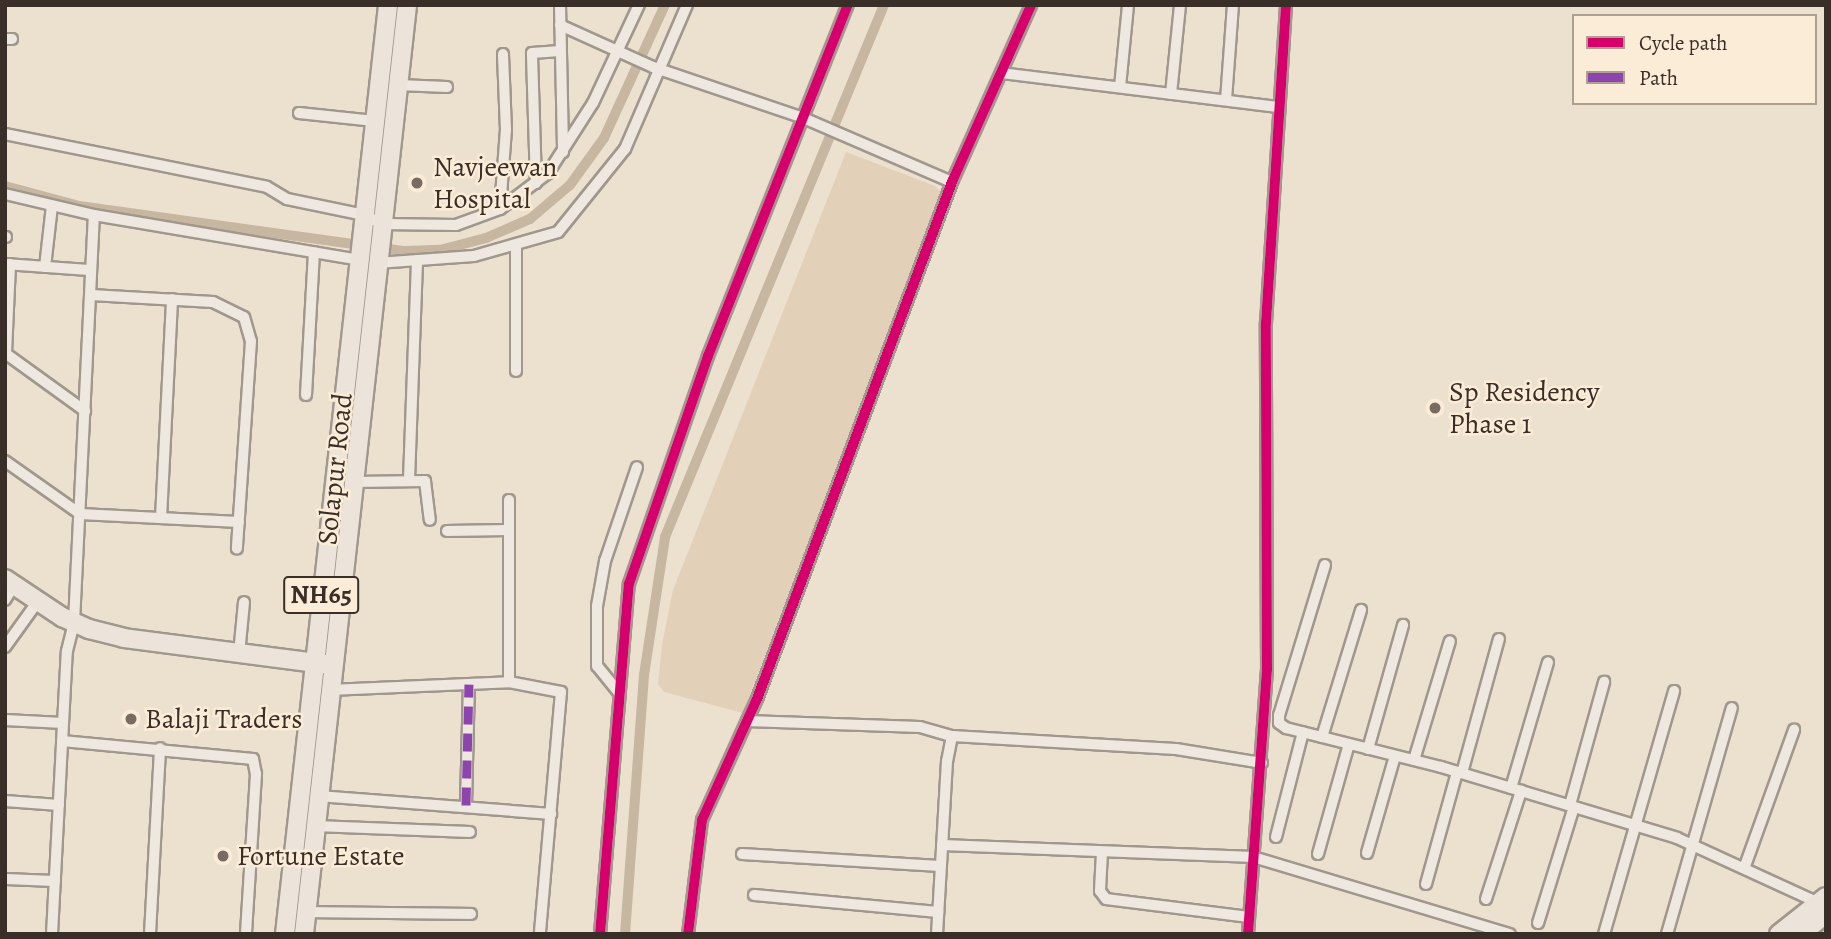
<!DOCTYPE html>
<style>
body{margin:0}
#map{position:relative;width:1831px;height:939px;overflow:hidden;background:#ece0ce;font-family:Alegreya,serif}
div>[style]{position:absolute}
.green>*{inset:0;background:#e2d0b9}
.canal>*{height:10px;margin:-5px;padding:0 5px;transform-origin:5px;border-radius:5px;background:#c8b7a0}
.roads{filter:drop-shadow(2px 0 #a0978d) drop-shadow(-2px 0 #a0978d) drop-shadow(0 2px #a0978d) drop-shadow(0 -2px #a0978d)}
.minor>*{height:10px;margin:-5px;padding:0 5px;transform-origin:5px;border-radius:5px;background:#efe8e0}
.primary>*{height:18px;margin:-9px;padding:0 9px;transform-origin:9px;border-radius:9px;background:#ece4da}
.trunk>*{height:18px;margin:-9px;padding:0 9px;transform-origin:9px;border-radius:9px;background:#ece4da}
.quiet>*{height:9px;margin-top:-4.5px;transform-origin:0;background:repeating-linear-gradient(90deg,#8e44ad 0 18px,transparent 0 27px)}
.cycleway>*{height:10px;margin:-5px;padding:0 5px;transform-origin:5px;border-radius:5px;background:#d6006c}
.dots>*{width:19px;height:19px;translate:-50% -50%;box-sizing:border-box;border:4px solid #fbecd7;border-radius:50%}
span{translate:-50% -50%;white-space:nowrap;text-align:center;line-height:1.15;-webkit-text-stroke:5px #fbecd7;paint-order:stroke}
.shield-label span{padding:2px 5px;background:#fbecd7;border:2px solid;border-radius:5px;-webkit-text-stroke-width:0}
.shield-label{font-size:26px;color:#3a2e28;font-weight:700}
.poi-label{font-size:28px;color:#3a2e28}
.left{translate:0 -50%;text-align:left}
.street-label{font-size:28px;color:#3a2e28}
.frame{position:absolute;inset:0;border:7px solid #3a2e28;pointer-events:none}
.legend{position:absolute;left:1572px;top:14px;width:245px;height:91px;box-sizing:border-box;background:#fbecd7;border:2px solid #aea091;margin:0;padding:9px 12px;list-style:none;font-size:21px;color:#3a2e28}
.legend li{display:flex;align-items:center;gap:14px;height:35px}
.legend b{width:35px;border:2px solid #aea091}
</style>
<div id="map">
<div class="green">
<div style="clip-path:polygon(846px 152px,935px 186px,942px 193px,743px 713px,664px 692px,658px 684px,662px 645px,673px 590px)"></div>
</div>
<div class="canal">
<div style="left:5px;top:186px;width:77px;rotate:15.1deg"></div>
<div style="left:79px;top:206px;width:329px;rotate:7.9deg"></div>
<div style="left:405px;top:251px;width:35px;rotate:-2deg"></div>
<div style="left:440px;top:250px;width:48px;rotate:-14.6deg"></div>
<div style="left:486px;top:238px;width:48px;rotate:-23.4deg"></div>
<div style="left:530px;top:219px;width:52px;rotate:-40.4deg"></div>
<div style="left:570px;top:185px;width:58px;rotate:-54.1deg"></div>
<div style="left:604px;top:138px;width:146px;rotate:-65.4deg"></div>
<div style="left:625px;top:934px;width:260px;rotate:-85.8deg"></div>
<div style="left:644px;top:675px;width:140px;rotate:-81.3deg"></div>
<div style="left:665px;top:537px;width:575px;rotate:-67.63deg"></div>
</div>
<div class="roads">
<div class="minor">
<div style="left:560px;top:5px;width:147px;rotate:88.8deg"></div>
<div style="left:560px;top:25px;width:102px;rotate:24.3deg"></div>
<div style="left:653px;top:67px;width:156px;rotate:18.7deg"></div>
<div style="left:801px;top:117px;width:164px;rotate:23.3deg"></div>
<div style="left:5px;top:39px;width:7px"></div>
<div style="left:1001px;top:73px;width:280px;rotate:7deg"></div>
<div style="left:398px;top:85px;width:49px;rotate:2.3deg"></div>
<div style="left:1120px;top:87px;width:82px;rotate:-84.4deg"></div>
<div style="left:1171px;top:94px;width:89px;rotate:-84.2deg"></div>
<div style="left:1226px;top:100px;width:95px;rotate:-85.8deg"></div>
<div style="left:299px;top:113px;width:76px;rotate:6deg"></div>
<div style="left:5px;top:134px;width:267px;rotate:11.4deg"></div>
<div style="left:267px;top:187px;width:23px;rotate:31deg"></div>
<div style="left:287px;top:199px;width:79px;rotate:11.7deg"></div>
<div style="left:364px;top:215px;width:20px;rotate:27deg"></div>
<div style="left:382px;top:224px;width:74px;rotate:0.8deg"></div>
<div style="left:456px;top:225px;width:47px;rotate:-20deg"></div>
<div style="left:500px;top:209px;width:60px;rotate:-36.9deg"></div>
<div style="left:548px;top:173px;width:83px;rotate:-57.3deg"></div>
<div style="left:593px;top:103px;width:108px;rotate:-64.9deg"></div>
<div style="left:536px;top:183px;width:130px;rotate:-91.8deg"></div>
<div style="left:532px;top:53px;width:28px;rotate:-4deg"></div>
<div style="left:5px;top:194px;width:91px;rotate:13.3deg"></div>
<div style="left:94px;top:215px;width:269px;rotate:9.6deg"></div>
<div style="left:500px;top:209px;width:79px;rotate:-85.7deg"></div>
<div style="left:506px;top:130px;width:76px;rotate:-92.3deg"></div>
<div style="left:5px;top:237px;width:1px"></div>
<div style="left:377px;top:263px;width:97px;rotate:-4.1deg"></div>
<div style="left:474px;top:256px;width:87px;rotate:-15.9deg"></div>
<div style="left:558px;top:232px;width:107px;rotate:-51.1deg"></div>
<div style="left:625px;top:149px;width:157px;rotate:-66.7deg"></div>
<div style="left:5px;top:264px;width:84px;rotate:4.1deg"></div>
<div style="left:45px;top:267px;width:61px;rotate:-83.5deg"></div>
<div style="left:91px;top:295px;width:122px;rotate:3.3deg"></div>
<div style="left:213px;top:302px;width:34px;rotate:26deg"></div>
<div style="left:244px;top:317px;width:25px;rotate:74deg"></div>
<div style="left:251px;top:341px;width:208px;rotate:93.9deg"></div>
<div style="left:5px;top:353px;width:99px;rotate:35.9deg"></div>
<div style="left:6px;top:353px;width:89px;rotate:-87.4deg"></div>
<div style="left:516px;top:371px;width:124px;rotate:-90deg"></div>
<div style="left:306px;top:395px;width:143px;rotate:-86.8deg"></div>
<div style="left:5px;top:461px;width:92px;rotate:35.2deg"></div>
<div style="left:80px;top:514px;width:159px;rotate:2.9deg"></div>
<div style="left:409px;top:480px;width:220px;rotate:-87.9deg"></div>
<div style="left:353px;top:482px;width:72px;rotate:-0.8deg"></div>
<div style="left:425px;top:481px;width:39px;rotate:83deg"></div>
<div style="left:509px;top:500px;width:182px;rotate:90deg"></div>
<div style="left:161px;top:518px;width:219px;rotate:-87.1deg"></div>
<div style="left:447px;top:531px;width:62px;rotate:-0.9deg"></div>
<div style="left:1325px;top:565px;width:157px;rotate:107deg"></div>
<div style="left:1279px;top:715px;width:8px;rotate:90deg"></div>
<div style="left:1279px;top:723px;width:9px;rotate:36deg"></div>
<div style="left:1286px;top:728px;width:160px;rotate:14.1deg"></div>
<div style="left:1441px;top:767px;width:246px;rotate:16.7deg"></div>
<div style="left:1677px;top:838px;width:156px;rotate:24.6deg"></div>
<div style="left:5px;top:600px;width:17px;rotate:-59deg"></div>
<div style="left:5px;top:647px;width:57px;rotate:-54.3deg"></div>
<div style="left:239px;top:654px;width:52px;rotate:-84.5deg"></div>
<div style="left:329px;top:690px;width:180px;rotate:-2.5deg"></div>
<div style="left:509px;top:682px;width:53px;rotate:10.9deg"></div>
<div style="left:561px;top:692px;width:243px;rotate:95deg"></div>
<div style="left:620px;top:694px;width:36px;rotate:-129deg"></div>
<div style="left:597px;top:666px;width:60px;rotate:-90deg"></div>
<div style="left:597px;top:606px;width:46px;rotate:-79.9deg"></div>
<div style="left:605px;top:561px;width:99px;rotate:-71.2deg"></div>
<div style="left:5px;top:720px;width:58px;rotate:3deg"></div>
<div style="left:747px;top:721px;width:173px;rotate:2deg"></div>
<div style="left:920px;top:727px;width:33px;rotate:16deg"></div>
<div style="left:952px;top:736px;width:25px;rotate:101deg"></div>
<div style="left:947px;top:761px;width:173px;rotate:93.3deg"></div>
<div style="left:952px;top:736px;width:224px;rotate:3.3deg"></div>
<div style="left:1176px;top:749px;width:87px;rotate:9.2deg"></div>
<div style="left:1322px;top:737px;width:133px;rotate:-72.9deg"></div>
<div style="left:62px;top:741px;width:192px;rotate:5.4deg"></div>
<div style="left:253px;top:759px;width:15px;rotate:79deg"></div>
<div style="left:256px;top:774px;width:160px;rotate:93.6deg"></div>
<div style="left:1368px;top:749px;width:129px;rotate:-74.2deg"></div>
<div style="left:1414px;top:760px;width:124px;rotate:-73.2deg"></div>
<div style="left:1462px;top:773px;width:139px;rotate:-74.6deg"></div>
<div style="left:1511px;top:788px;width:131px;rotate:-73.6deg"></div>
<div style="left:318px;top:796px;width:234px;rotate:4.4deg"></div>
<div style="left:5px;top:801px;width:54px;rotate:4.2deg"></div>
<div style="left:466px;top:805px;width:121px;rotate:-88.6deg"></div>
<div style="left:1570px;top:805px;width:128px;rotate:-74.5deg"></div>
<div style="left:315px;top:826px;width:155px;rotate:2.2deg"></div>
<div style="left:1276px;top:837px;width:108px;rotate:-75.6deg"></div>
<div style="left:942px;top:845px;width:311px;rotate:2.2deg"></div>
<div style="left:1253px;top:857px;width:268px;rotate:16.7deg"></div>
<div style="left:1102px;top:852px;width:39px;rotate:93deg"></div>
<div style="left:1100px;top:891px;width:10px;rotate:53deg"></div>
<div style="left:1106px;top:899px;width:144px;rotate:7.2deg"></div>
<div style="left:1367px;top:853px;width:101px;rotate:-73.9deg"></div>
<div style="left:742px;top:854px;width:198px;rotate:3.5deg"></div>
<div style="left:1318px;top:854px;width:114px;rotate:-74.3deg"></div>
<div style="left:1745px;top:866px;width:145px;rotate:-70.2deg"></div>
<div style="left:5px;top:879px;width:50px;rotate:2.3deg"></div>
<div style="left:1426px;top:884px;width:116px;rotate:-74.5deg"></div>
<div style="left:754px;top:895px;width:185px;rotate:5.3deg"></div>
<div style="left:1486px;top:899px;width:114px;rotate:-72deg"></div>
<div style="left:307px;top:912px;width:164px;rotate:0.7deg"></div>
<div style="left:1538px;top:923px;width:121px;rotate:-72.8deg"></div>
<div style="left:52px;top:934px;width:283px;rotate:-87deg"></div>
<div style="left:67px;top:651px;width:30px;rotate:-76deg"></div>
<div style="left:74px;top:622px;width:407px;rotate:-87.2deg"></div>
<div style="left:150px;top:934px;width:186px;rotate:-86.9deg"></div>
<div style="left:600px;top:934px;width:351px;rotate:-85.3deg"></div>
<div style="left:629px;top:584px;width:241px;rotate:-70.9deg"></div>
<div style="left:708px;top:356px;width:378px;rotate:-68.3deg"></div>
<div style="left:688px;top:934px;width:115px;rotate:-83deg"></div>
<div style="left:702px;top:820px;width:133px;rotate:-65.6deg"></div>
<div style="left:757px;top:699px;width:553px;rotate:-69.33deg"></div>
<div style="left:952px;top:182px;width:194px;rotate:-65.9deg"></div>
<div style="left:1248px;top:934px;width:266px;rotate:-85.9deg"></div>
<div style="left:1267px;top:669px;width:346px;rotate:-90.2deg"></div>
<div style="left:1266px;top:323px;width:319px;rotate:-86.4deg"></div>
<div style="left:1604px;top:934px;width:253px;rotate:-73.9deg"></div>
<div style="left:1667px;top:934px;width:235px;rotate:-74deg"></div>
</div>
<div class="primary">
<div style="left:5px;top:579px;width:69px;rotate:33.7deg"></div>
<div style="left:62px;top:617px;width:30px;rotate:24deg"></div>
<div style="left:89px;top:629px;width:36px;rotate:14deg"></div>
<div style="left:124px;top:638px;width:210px;rotate:7.4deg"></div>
</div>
<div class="trunk">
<div style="left:285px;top:934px;width:935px;rotate:-83.67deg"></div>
<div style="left:304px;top:934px;width:935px;rotate:-83.67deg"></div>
<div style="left:1779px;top:934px;width:60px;rotate:-38.2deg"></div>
<div style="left:1801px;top:934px;width:32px;rotate:-39deg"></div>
</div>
</div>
<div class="quiet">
<div style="left:466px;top:805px;width:121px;rotate:-88.6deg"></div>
</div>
<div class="cycleway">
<div style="left:600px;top:934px;width:351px;rotate:-85.3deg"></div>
<div style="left:629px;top:584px;width:241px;rotate:-70.9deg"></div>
<div style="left:708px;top:356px;width:378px;rotate:-68.3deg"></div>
<div style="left:688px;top:934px;width:115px;rotate:-83deg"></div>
<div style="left:702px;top:820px;width:133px;rotate:-65.6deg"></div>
<div style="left:757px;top:699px;width:553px;rotate:-69.33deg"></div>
<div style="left:952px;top:182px;width:194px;rotate:-65.9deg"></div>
<div style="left:1248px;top:934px;width:266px;rotate:-85.9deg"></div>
<div style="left:1267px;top:669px;width:346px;rotate:-90.2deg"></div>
<div style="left:1266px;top:323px;width:319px;rotate:-86.4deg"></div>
</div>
<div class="dots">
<div style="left:417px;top:183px;background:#786c62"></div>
<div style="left:1435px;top:408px;background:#786c62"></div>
<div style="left:131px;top:719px;background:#786c62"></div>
<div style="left:223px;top:856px;background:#786c62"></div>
</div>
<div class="shield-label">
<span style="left:321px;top:595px">NH65</span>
</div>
<div class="poi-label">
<span class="left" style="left:433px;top:183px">Navjeewan<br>Hospital</span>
<span class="left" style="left:1449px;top:408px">Sp Residency<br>Phase 1</span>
<span class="left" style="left:145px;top:719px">Balaji Traders</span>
<span class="left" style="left:237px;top:856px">Fortune Estate</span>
</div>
<div class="street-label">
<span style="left:335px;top:469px;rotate:-84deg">Solapur Road</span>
</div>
<div class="frame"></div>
<ul class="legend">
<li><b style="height:9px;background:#d6006c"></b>Cycle path</li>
<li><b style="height:9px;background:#8e44ad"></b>Path</li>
</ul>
</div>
